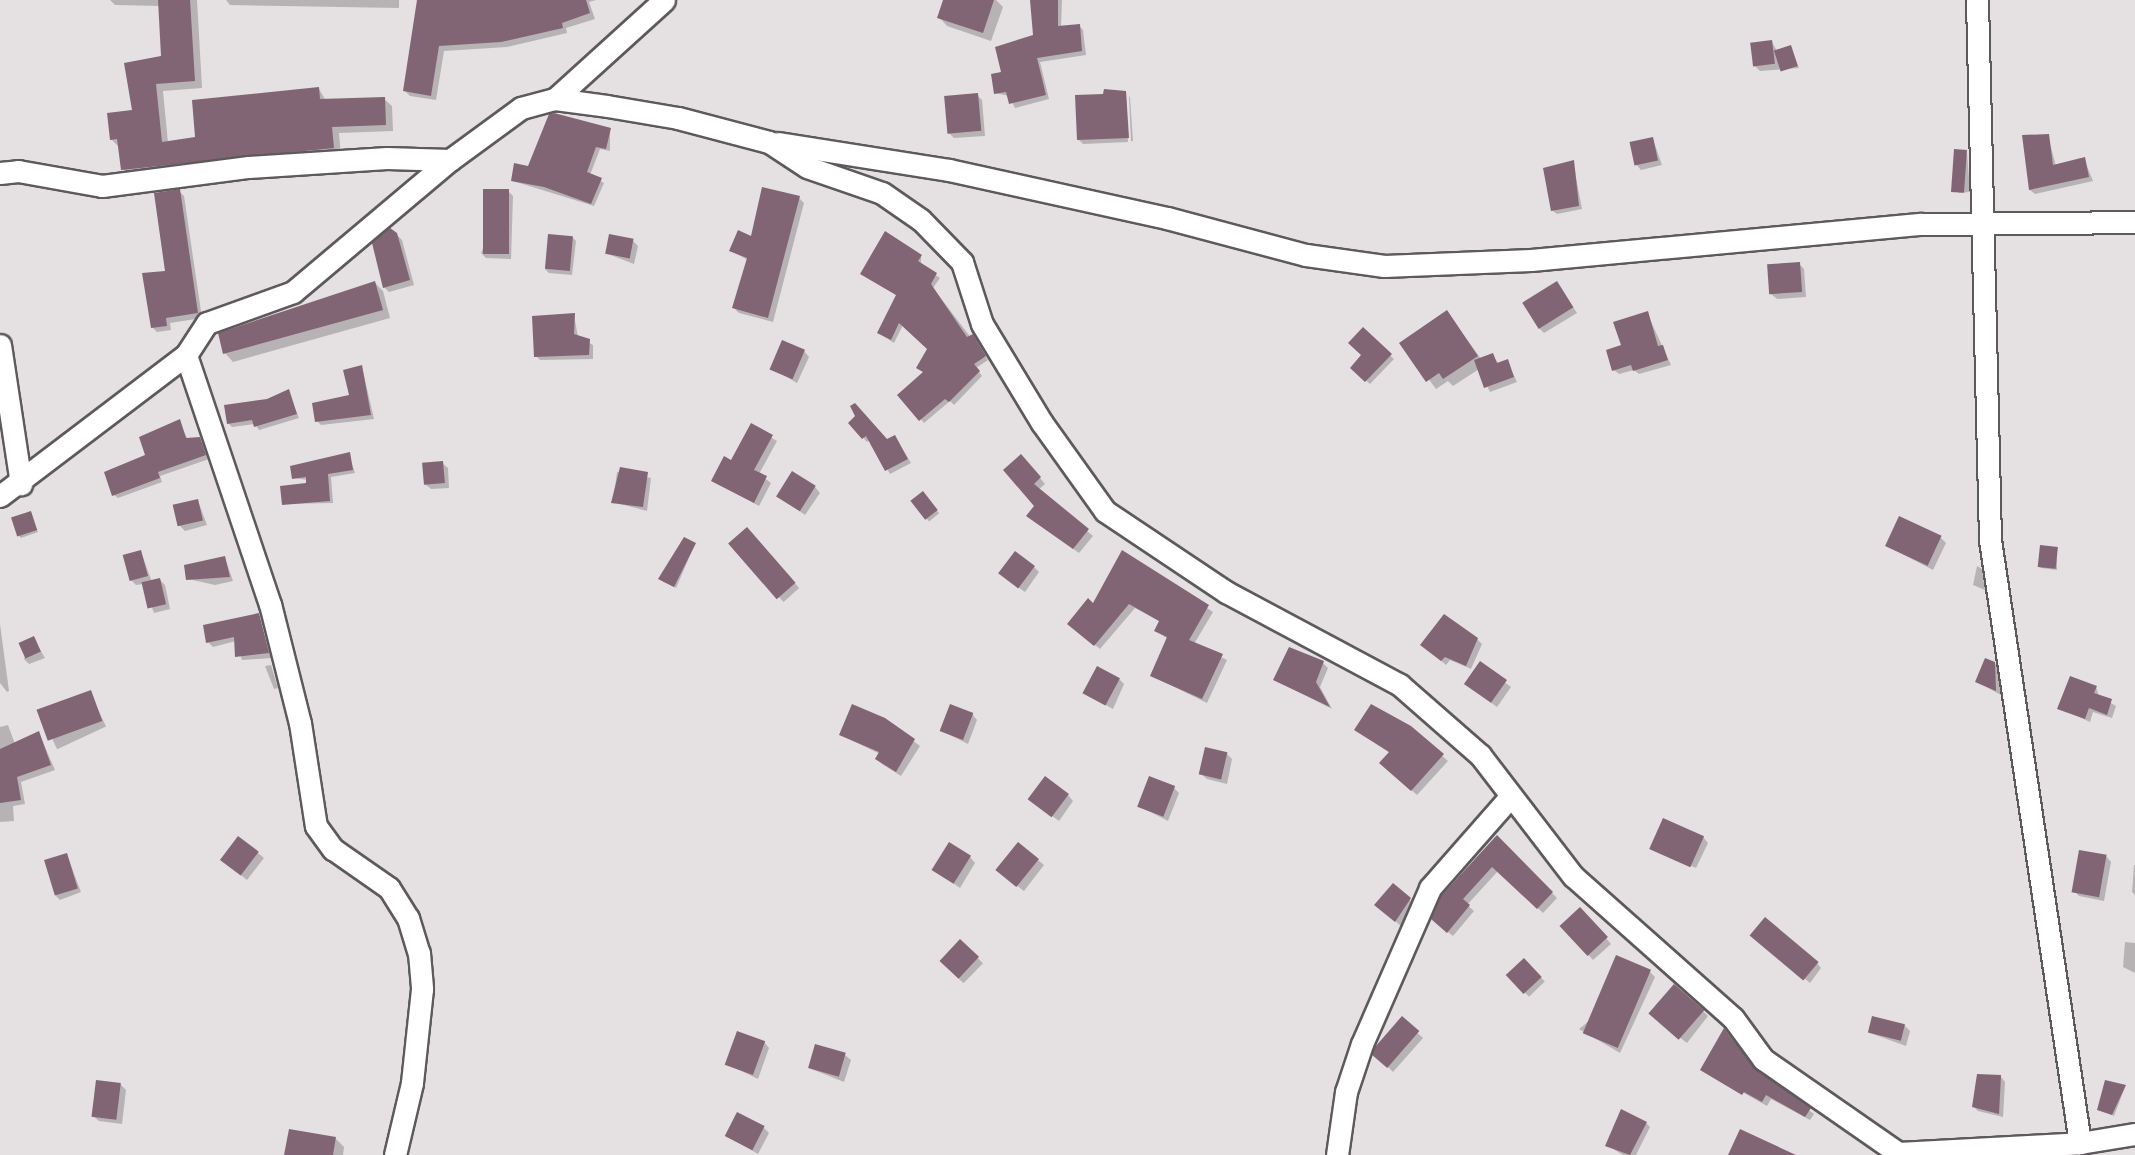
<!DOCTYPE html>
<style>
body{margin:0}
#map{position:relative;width:2135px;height:1155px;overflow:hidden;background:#e5e0e2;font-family:"PT Sans",sans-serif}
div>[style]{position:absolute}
.shadow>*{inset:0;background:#0003;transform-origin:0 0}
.building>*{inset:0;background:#816574;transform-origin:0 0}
.roads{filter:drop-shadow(2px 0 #5e595c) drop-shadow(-2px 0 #5e595c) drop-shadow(0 2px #5e595c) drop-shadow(0 -2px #5e595c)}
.minor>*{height:21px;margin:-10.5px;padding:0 10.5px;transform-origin:10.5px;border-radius:10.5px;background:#fff}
span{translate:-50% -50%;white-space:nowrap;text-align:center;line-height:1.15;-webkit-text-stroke:7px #fff;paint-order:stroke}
</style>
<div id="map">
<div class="shadow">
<div style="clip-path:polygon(110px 0,197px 0,202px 88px,163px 91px,168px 143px,197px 138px,319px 89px,326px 101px,384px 99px,392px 106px,393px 131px,339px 133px,341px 155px,130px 177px,123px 169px,120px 148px,111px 139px,134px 112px,163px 57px,160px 6px,115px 5px)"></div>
<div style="clip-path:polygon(226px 0,399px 0,399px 8px,230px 5px)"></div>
<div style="clip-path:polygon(419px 0,596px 0,589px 2px,595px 19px,566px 28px,567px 33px,507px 47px,444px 51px,436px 100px,410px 96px,405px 91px)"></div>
<div style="clip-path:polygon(945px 0,996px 0,1003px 7px,991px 41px,947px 26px,939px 17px)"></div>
<div style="clip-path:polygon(1032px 0,1062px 0,1061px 28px,1079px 26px,1083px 30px,1086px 55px,1040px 62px,1049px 99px,1015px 108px,1009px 96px,995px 93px,1004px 74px,1035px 36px)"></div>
<div style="clip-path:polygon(1772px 42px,1777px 51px,1791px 47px,1799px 68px,1760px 71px,1754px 65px)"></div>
<div style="clip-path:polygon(1126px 93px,1128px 142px,1083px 144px,1078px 139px)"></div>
<div style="clip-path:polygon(977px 95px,982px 100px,985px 136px,954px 138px,949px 133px)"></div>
<div style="clip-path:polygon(1129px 96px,1130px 97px,1133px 141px,1131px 141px)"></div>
<div style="clip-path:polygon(610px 130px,610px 151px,600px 149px,590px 175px,604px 183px,594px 206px,513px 181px,530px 168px)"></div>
<div style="clip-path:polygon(2048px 136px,2056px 166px,2084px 159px,2093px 181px,2035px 194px,2030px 190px)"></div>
<div style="clip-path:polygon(1653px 139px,1662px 165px,1641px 170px,1636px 164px)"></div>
<div style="clip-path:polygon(1967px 152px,1970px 192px,1959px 193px,1957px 191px)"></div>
<div style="clip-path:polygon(1573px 162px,1582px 209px,1557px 214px,1553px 211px)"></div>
<div style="clip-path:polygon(179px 191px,184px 196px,202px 318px,170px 323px,171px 330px,157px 332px,152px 327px,167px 273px)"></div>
<div style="clip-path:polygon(508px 191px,513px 196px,511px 259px,486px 258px,481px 253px)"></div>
<div style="clip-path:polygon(799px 198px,804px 203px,773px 322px,739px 313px,734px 308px,748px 260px,731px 251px)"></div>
<div style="clip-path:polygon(396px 234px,402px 240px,414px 285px,389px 292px,384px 287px)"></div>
<div style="clip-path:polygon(886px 234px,921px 257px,921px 265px,940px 278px,933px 288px,988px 360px,976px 368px,982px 376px,954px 405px,950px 401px,924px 423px,900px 395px,925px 373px,918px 368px,929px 349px,903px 325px,894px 343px,879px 333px,898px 296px,862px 274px)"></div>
<div style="clip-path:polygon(572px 237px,576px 241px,572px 275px,549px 273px,545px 269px)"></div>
<div style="clip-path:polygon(633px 241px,638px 246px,634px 264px,608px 254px)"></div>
<div style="clip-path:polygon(1799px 264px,1804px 269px,1806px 297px,1777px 299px,1771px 294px)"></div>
<div style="clip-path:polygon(375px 283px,383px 291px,390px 318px,233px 362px,225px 353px)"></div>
<div style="clip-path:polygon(1557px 283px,1577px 313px,1544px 333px,1539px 328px)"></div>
<div style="clip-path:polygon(1447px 312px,1481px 359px,1492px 355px,1499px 364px,1507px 361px,1517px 382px,1490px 392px,1479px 369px,1453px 386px,1448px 381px,1436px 389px,1402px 343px)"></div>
<div style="clip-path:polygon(1647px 313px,1671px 365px,1639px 374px,1634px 370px,1619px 374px,1614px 370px,1623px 346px)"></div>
<div style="clip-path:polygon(574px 315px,578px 337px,593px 345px,593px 359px,540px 360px,536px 356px)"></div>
<div style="clip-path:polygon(1363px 330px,1394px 359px,1370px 384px,1352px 368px,1363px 355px)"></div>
<div style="clip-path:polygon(804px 351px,809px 357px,797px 383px,771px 368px)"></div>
<div style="clip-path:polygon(362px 367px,374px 419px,321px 425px,317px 421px,351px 396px)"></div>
<div style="clip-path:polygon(288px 391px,299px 418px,259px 430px,255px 424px,232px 427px,228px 423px)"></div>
<div style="clip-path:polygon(179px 421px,188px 440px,203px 443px,209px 459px,160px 476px,162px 482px,118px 498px,114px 495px)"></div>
<div style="clip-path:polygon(850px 423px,887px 441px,895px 437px,911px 463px,890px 474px,870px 440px,867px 442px)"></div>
<div style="clip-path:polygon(752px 426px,777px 441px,759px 474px,771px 483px,759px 506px,713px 481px,732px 462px)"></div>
<div style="clip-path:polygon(349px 454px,355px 473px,331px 477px,333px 503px,284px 504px,308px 485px,308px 480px,294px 478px)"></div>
<div style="clip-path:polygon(1027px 462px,1045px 484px,1038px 490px,1093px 536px,1079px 553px,1034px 521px,1036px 506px)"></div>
<div style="clip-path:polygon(442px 463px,448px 468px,449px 488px,431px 489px,425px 484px)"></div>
<div style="clip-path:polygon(617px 472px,651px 478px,647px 511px,613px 502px)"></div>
<div style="clip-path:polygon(815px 487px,820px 493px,805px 515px,778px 496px)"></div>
<div style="left:923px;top:494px;width:25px;height:13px;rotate:50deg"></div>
<div style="clip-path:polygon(198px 501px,207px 525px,185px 531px,179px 525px)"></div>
<div style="clip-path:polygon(30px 513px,38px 532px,21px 538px,19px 536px)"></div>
<div style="left:747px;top:530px;width:78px;height:21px;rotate:48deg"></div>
<div style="clip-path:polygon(1941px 538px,1946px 543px,1933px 570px,1887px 546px)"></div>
<div style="clip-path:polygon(695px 544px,676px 588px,662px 581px)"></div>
<div style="clip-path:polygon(2057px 548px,2057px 570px,2041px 568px,2039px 566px)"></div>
<div style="clip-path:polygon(141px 552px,152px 582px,160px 580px,165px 585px,170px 609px,154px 613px,143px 584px,136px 585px,131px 580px)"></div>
<div style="clip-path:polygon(1123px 552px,1213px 612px,1194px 644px,1227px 660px,1207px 703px,1152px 676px,1168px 639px,1156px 631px,1161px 622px,1135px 608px,1100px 649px,1074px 628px,1094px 605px)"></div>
<div style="clip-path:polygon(225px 558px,233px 581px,215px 585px,188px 579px)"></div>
<div style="clip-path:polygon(1977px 566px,1982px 569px,1985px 590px,1973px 585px)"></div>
<div style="clip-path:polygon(1034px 567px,1039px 572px,1025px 592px,1006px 579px)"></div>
<div style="clip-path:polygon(258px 615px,272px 658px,242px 660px,236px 641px,213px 647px,208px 642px)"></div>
<div style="clip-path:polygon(0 624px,9px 691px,7px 692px,0 683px)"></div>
<div style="clip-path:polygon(33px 638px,45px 658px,29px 664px,24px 659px)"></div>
<div style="clip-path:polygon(1477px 639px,1482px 644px,1471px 669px,1450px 660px,1446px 665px,1427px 649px)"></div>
<div style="clip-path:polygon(1323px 663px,1328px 668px,1320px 687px,1332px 709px,1275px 680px)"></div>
<div style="clip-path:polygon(1994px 663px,2000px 669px,2001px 695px,1977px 682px)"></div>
<div style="clip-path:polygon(1480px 664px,1511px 687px,1497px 707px,1472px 689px)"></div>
<div style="clip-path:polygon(271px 665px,278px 688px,274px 689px,265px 666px)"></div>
<div style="clip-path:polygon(1119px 679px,1124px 684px,1113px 709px,1086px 694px)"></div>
<div style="clip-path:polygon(2096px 687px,2099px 696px,2116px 706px,2112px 718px,2093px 712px,2090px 722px,2060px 708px)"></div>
<div style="left:90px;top:692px;width:38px;height:54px;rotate:65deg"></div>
<div style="clip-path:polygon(972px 714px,977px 720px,968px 744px,942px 731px)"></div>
<div style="clip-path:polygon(884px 719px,920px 746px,901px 776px,882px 764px,877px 759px,880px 754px,841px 735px)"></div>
<div style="clip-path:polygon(8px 725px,15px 744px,39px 733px,55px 770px,21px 782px,25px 804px,13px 806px,14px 821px,0 822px,0 727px)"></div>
<div style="clip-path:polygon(1410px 728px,1448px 761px,1417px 795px,1386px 768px,1390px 753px,1357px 730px)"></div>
<div style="clip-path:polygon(1227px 754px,1232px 759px,1227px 784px,1207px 779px,1201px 774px)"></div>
<div style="clip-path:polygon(1174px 788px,1179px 793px,1168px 821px,1139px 806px)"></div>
<div style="clip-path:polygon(1068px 795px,1073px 801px,1059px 821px,1036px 804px)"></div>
<div style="clip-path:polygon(1703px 837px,1708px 843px,1696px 868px,1651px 849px)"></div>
<div style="clip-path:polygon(1497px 838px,1557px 898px,1543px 913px,1498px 871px,1467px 905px,1474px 911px,1453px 936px,1438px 924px)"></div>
<div style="clip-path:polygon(258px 853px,264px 858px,247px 880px,222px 860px)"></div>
<div style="clip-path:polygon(67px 855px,81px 892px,60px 900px,56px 896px)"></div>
<div style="clip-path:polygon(2106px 856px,2111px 862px,2104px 901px,2079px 896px,2074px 891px)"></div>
<div style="clip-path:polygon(970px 857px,975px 863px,960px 888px,934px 870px)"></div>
<div style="clip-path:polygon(1038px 860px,1044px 865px,1024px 891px,1003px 875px)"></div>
<div style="clip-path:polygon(2134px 865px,2135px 865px,2135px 895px,2132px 892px)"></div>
<div style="clip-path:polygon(1393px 885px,1415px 905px,1401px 926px,1382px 910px)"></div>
<div style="clip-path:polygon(1586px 914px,1611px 944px,1593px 960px,1562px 926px)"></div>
<div style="clip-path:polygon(1757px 940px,1817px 963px,1821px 968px,1810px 983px)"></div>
<div style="left:960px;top:941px;width:32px;height:28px;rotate:44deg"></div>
<div style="clip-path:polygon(2125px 942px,2135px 943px,2135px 973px,2123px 967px)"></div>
<div style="left:1524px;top:960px;width:30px;height:22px;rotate:46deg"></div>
<div style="clip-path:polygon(1650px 972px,1655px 977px,1620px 1053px,1579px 1029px)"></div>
<div style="clip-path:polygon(1703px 1011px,1708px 1016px,1687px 1043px,1657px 1020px)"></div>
<div style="clip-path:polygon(1402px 1019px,1423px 1038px,1393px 1072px,1375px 1054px)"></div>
<div style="clip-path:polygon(1905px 1026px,1910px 1031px,1906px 1046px,1870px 1033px)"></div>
<div style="clip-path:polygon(764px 1042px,769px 1048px,758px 1079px,727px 1064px)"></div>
<div style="clip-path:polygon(845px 1055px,851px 1060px,844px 1082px,809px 1068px)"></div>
<div style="clip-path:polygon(1703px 1070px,1757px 1073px,1814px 1114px,1810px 1120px,1771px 1099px,1767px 1106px)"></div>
<div style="clip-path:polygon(2001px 1077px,2005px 1082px,2003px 1117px,1978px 1111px,1974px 1107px)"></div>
<div style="clip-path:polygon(120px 1084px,126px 1090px,122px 1124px,99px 1121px,93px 1116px)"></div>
<div style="clip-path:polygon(2125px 1087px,2114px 1116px,2099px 1109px)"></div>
<div style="clip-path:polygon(1646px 1123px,1650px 1127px,1636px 1155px,1623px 1155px,1607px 1145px)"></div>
<div style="clip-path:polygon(764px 1128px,769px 1133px,758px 1154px,727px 1136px)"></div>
<div style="clip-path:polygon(336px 1139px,344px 1147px,343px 1155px,286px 1155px)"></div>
</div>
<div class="building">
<div style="clip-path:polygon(158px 0,190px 0,195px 81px,156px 84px,162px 142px,195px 137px,192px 100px,319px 87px,320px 99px,385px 97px,386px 125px,332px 127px,334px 148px,121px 170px,117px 139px,110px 140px,107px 113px,132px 110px,124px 63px,161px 56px)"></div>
<div style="clip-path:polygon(417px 0,586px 0,590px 13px,562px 23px,563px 28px,501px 42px,439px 46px,431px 96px,403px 91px)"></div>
<div style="clip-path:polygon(943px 0,994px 0,983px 33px,937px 18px)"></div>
<div style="clip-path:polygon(1030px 0,1058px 0,1058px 26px,1080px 24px,1082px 51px,1037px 58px,1046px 95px,1009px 104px,1006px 92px,994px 94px,991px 74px,1001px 72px,995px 47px,1033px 35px)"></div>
<div style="left:1772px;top:40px;width:24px;height:22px;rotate:83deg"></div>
<div style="left:1791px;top:45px;width:22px;height:18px;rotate:72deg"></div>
<div style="clip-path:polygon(1104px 89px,1126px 91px,1129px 138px,1077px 140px,1075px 95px,1103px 94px)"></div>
<div style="left:978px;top:93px;width:38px;height:34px;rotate:85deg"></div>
<div style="clip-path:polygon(554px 113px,611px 128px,606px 149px,596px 147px,587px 172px,602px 178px,591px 204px,544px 187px,511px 181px,514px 163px,528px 166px,549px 114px)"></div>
<div style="clip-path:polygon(2049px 134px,2053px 165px,2085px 157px,2089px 177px,2029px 190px,2022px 135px)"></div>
<div style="left:1653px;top:137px;width:24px;height:24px;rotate:78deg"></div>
<div style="left:1954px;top:149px;width:13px;height:43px;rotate:4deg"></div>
<div style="clip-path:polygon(1574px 160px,1579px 206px,1551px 211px,1543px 168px)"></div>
<div style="clip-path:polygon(762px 187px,800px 196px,768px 318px,732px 308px,747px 258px,729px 251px,738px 230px,751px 236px)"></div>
<div style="clip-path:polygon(180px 189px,198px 313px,166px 318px,167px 326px,151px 328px,142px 273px,165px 271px,154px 193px)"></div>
<div style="left:483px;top:189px;width:26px;height:65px"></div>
<div style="clip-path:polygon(390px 228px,397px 233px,410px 280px,383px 288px,372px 243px)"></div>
<div style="clip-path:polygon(885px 231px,922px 255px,918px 261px,937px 273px,931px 284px,967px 337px,973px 334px,986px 356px,974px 364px,980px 371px,949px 402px,945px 399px,919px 421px,897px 395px,923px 372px,916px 368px,927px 349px,899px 323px,891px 340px,877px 333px,896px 295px,860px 274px)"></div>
<div style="left:548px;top:234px;width:25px;height:35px;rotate:5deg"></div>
<div style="left:609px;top:234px;width:25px;height:20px;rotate:11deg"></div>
<div style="left:1800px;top:262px;width:30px;height:33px;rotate:86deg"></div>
<div style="clip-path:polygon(375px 281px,383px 310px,223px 354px,218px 333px)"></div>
<div style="left:1557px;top:281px;width:31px;height:41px;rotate:58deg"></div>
<div style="clip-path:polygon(1447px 310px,1478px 356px,1443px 379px,1439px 373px,1426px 382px,1399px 343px)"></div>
<div style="clip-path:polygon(1648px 311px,1658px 346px,1663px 345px,1668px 360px,1633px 371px,1631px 365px,1612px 371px,1606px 350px,1621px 345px,1613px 322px)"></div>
<div style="clip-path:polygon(575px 313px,574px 334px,590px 339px,589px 355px,534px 357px,532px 316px)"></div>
<div style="clip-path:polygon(1363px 327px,1392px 354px,1365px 382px,1350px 368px,1361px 355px,1348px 343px)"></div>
<div style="left:782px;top:340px;width:25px;height:32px;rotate:23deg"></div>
<div style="clip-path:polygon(1493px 353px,1497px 363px,1508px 359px,1514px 377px,1484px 388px,1474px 360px)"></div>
<div style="clip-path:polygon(362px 365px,371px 415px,315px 422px,312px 403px,349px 395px,343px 370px)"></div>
<div style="clip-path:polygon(289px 389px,297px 414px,254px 427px,252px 420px,227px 424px,224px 405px,267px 399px)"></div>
<div style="clip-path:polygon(855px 403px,887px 439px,895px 435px,908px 459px,885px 471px,866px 436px,862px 439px,848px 423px,855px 416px,850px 406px)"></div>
<div style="clip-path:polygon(180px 419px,186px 438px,200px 437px,206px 455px,158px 472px,160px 478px,112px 496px,104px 472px,145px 455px,139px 437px)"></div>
<div style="clip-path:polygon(751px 423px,773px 435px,754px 470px,767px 476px,754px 503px,711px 481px,724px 456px,731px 460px)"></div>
<div style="clip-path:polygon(350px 452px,353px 470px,328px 474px,330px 501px,282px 505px,280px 486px,306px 483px,306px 477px,292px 479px,290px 466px)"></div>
<div style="clip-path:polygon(1021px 454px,1041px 477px,1034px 484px,1089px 529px,1073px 549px,1026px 516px,1034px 506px,1003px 470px)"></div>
<div style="left:443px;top:461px;width:22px;height:21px;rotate:85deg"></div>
<div style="clip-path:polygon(620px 467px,648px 472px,643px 507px,611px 503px)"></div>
<div style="left:792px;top:471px;width:28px;height:30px;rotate:32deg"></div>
<div style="left:923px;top:491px;width:24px;height:16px;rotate:52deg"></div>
<div style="left:198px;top:499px;width:22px;height:26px;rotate:77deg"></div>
<div style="left:31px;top:511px;width:20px;height:21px;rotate:72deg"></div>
<div style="left:1899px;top:516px;width:47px;height:33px;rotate:25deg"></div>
<div style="left:747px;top:527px;width:74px;height:25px;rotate:49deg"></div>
<div style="clip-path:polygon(684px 537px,696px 543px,674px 587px,658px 579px)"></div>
<div style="left:2040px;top:545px;width:18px;height:22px;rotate:6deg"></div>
<div style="left:141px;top:550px;width:27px;height:19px;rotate:75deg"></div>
<div style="clip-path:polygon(1122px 550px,1209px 605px,1189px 640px,1223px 654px,1202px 699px,1150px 676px,1167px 637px,1154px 631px,1159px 621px,1129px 604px,1094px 646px,1067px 624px,1088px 598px,1093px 603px)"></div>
<div style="left:1015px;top:551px;width:25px;height:28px;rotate:37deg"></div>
<div style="clip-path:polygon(225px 556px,230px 577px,186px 580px,184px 565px)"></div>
<div style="left:160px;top:578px;width:27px;height:19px;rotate:77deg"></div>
<div style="clip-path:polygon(259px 613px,269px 653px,235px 657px,234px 637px,206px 643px,203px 625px)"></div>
<div style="clip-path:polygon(1444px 614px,1478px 638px,1466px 666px,1445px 657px,1441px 661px,1420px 645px)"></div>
<div style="left:34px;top:636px;width:17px;height:17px;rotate:66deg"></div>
<div style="clip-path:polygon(1289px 647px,1324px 661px,1316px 682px,1330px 707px,1273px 680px)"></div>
<div style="clip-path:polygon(1985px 658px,1995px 662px,1996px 691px,1975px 682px)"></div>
<div style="left:1480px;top:661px;width:33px;height:28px;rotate:35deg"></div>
<div style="left:1097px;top:666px;width:26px;height:31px;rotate:28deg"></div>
<div style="clip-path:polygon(2070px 676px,2097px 686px,2094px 693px,2112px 699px,2107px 715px,2089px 708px,2085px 719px,2057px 709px)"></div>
<div style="left:91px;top:690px;width:33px;height:58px;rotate:70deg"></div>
<div style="clip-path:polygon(852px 704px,885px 718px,915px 739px,896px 772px,875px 759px,879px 752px,839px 735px)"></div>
<div style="left:950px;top:704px;width:25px;height:29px;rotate:21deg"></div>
<div style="clip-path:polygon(1371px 704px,1411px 726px,1444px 754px,1411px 791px,1379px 763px,1389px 752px,1354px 730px)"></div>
<div style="clip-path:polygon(39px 731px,51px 765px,17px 777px,21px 800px,0 803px,0 749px)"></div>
<div style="left:1205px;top:747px;width:23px;height:28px;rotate:13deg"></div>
<div style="left:1045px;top:776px;width:30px;height:29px;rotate:37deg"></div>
<div style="left:1149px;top:776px;width:28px;height:33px;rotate:21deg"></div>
<div style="left:1663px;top:818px;width:45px;height:34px;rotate:24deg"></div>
<div style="clip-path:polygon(1497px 835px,1553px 892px,1537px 909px,1492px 867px,1463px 899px,1470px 905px,1447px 933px,1431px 919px,1441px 896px)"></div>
<div style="left:238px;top:836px;width:26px;height:30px;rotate:37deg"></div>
<div style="left:949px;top:842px;width:26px;height:33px;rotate:32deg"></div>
<div style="left:1018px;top:842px;width:27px;height:36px;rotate:39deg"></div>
<div style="left:2079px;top:850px;width:28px;height:43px;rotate:10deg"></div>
<div style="left:67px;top:853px;width:37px;height:24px;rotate:73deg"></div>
<div style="clip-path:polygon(1393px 883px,1411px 898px,1395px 922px,1374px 905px)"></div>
<div style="left:1580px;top:907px;width:41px;height:28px;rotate:47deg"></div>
<div style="left:1765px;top:917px;width:70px;height:24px;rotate:40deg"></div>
<div style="left:960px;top:939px;width:26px;height:30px;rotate:43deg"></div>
<div style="left:1616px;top:955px;width:38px;height:85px;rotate:23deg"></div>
<div style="left:1524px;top:958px;width:26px;height:25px;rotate:47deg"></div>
<div style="left:1674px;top:984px;width:40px;height:39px;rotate:41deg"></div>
<div style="left:1402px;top:1016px;width:23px;height:49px;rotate:41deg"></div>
<div style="left:1872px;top:1016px;width:34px;height:17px;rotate:14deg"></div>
<div style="clip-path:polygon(1724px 1028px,1755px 1069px,1811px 1108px,1805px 1117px,1766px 1095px,1762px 1102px,1744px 1092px,1742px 1095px,1700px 1070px)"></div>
<div style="left:737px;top:1031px;width:30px;height:36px;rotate:20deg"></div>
<div style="left:815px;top:1044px;width:32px;height:25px;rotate:16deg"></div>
<div style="clip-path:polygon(1977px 1074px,2001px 1075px,1999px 1114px,1972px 1107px)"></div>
<div style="left:96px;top:1080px;width:25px;height:37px;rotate:7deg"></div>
<div style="clip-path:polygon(2105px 1080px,2126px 1085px,2112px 1115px,2097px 1110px)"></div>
<div style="clip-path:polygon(1621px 1109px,1647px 1122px,1630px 1155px,1605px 1146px)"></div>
<div style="left:737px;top:1112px;width:31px;height:27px;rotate:27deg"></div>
<div style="clip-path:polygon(289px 1129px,336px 1137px,333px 1155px,284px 1155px)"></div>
<div style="clip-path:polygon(1740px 1129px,1796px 1155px,1728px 1155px)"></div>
</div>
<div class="roads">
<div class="minor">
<div style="left:1977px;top:0;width:540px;rotate:88.62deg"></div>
<div style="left:1990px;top:540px;width:610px;rotate:81.51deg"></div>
<div style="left:555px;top:99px;width:147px;rotate:-42.2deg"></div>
<div style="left:778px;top:143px;width:173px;rotate:9deg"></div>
<div style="left:949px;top:170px;width:223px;rotate:12.4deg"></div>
<div style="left:1167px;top:218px;width:144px;rotate:14.9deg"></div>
<div style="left:1306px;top:255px;width:79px;rotate:8deg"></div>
<div style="left:1384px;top:266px;width:147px;rotate:-2.3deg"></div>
<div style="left:1531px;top:260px;width:392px;rotate:-5.3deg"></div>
<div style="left:1921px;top:224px;width:214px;rotate:-0.5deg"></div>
<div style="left:0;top:173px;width:18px;rotate:-6deg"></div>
<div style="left:18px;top:171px;width:85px;rotate:10.1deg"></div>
<div style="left:102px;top:186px;width:148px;rotate:-7.4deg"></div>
<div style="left:249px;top:167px;width:138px;rotate:-3.7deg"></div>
<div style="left:387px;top:158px;width:63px;rotate:1.8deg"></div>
<div style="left:0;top:345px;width:141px;rotate:81.4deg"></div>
<div style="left:186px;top:355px;width:263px;rotate:71.4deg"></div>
<div style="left:270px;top:604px;width:123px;rotate:75.9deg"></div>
<div style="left:300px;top:723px;width:104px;rotate:81.2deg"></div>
<div style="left:316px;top:826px;width:29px;rotate:54deg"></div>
<div style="left:333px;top:849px;width:68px;rotate:34.9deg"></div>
<div style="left:389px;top:888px;width:36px;rotate:58deg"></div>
<div style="left:408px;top:918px;width:37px;rotate:73deg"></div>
<div style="left:419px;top:953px;width:36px;rotate:85deg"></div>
<div style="left:422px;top:989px;width:95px;rotate:96.1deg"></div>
<div style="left:412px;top:1083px;width:74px;rotate:103.3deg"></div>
<div style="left:0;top:496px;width:233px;rotate:-37.2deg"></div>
<div style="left:186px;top:355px;width:38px;rotate:-57deg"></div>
<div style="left:207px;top:323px;width:91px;rotate:-19.8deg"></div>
<div style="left:293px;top:292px;width:205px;rotate:-40.1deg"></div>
<div style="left:450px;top:160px;width:88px;rotate:-36.2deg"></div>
<div style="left:521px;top:108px;width:35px;rotate:-15deg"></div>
<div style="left:555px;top:99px;width:52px;rotate:7.7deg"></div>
<div style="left:607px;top:106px;width:72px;rotate:9.6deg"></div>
<div style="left:678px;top:118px;width:94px;rotate:14.8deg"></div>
<div style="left:769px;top:142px;width:45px;rotate:33.3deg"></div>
<div style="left:807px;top:167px;width:79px;rotate:19.1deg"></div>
<div style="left:882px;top:193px;width:47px;rotate:34.7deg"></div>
<div style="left:921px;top:220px;width:59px;rotate:45.7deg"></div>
<div style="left:962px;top:262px;width:65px;rotate:72.1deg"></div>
<div style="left:982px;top:324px;width:116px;rotate:58.8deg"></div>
<div style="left:1042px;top:423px;width:108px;rotate:54.4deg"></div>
<div style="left:1105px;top:511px;width:146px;rotate:33.8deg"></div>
<div style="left:1226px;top:592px;width:197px;rotate:28.1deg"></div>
<div style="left:1400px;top:685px;width:106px;rotate:41.2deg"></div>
<div style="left:1480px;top:755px;width:153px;rotate:52.5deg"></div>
<div style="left:1573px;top:876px;width:214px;rotate:41.6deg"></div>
<div style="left:1733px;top:1018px;width:51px;rotate:53.8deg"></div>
<div style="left:1763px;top:1059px;width:168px;rotate:34.8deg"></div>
<div style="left:1898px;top:1153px;width:182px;rotate:-3.1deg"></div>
<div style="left:2080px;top:1143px;width:56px;rotate:-9.3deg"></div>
<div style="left:1337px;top:1155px;width:64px;rotate:-81.9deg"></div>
<div style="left:1346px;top:1092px;width:51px;rotate:-71.6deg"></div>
<div style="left:1362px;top:1044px;width:170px;rotate:-66.4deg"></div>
<div style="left:1430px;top:888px;width:120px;rotate:-48.7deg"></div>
</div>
</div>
</div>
